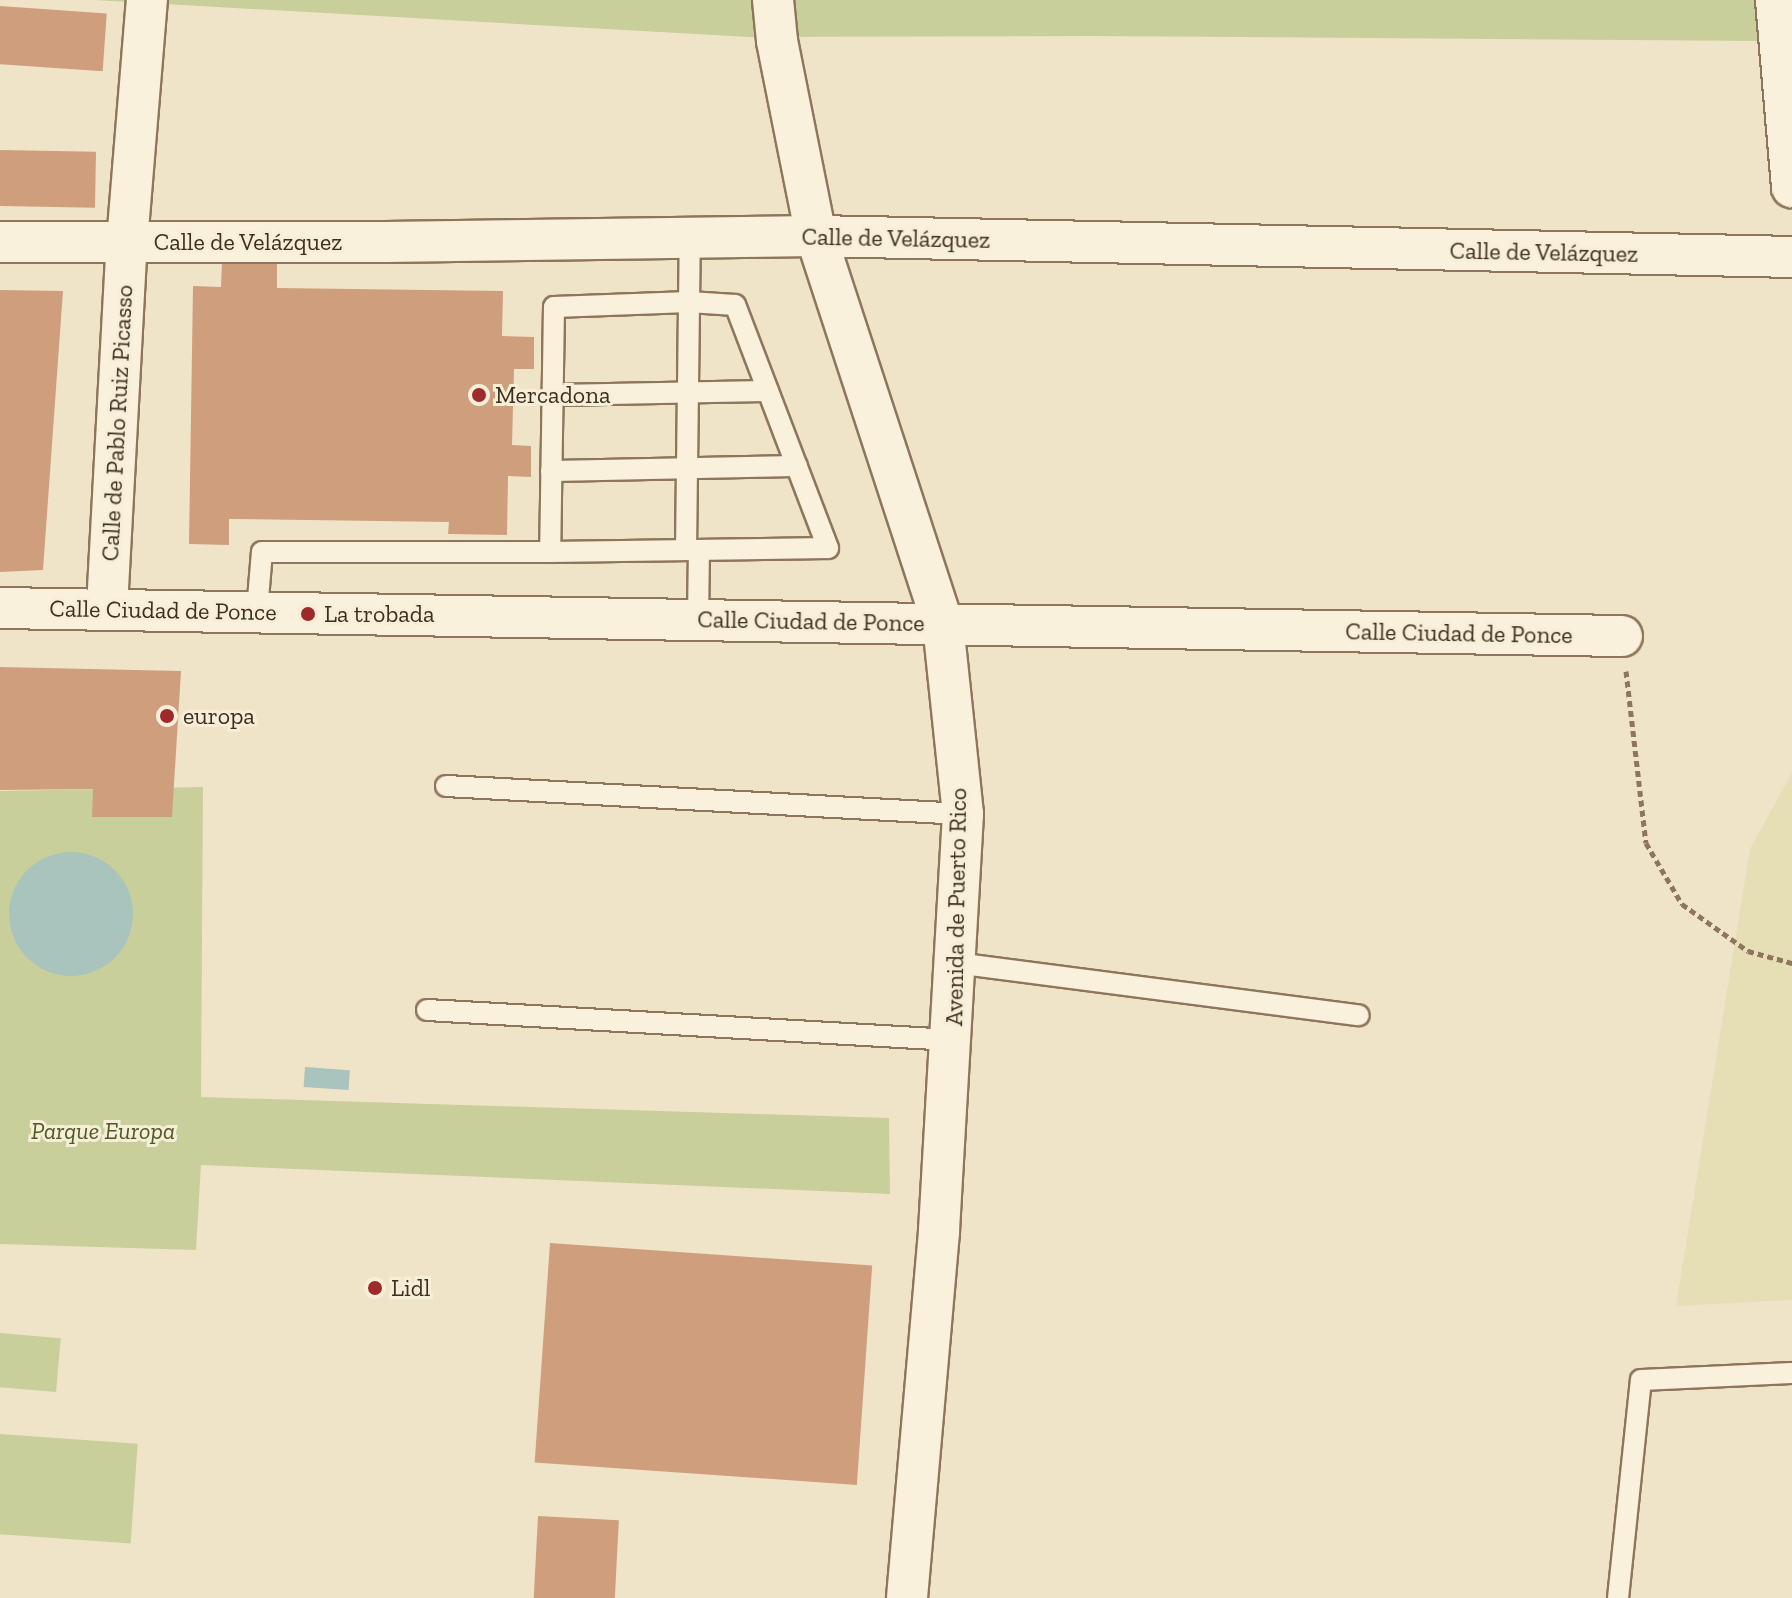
<!DOCTYPE html>
<meta charset="utf-8">
<style>
body{margin:0}
#map{position:relative;width:1792px;height:1598px;overflow:hidden;background:#f0e4c8;font-family:"Zilla Slab",serif}
div>[style]{position:absolute}
.farmland>*{inset:0;background:#e6deb5}
.green>*{inset:0;background:#c9cf9b;transform-origin:0 0}
.water>*{inset:0;background:#a9c4bc;transform-origin:0 0}
.round{border-radius:50%}
.building>*{inset:0;background:#cf9f7d;transform-origin:0 0}
.path>*{height:5px;margin-top:-2.5px;transform-origin:0;background:repeating-linear-gradient(90deg,#8d765c 0 6px,transparent 0 10px)}
.roads{filter:drop-shadow(2px 0 #8d765c) drop-shadow(-2px 0 #8d765c) drop-shadow(0 2px #8d765c) drop-shadow(0 -2px #8d765c)}
.lane>*{height:20px;margin:-10px;padding:0 10px;transform-origin:10px;border-radius:10px;background:#faf1dc}
.street>*{height:40px;margin:-20px;padding:0 20px;transform-origin:20px;border-radius:20px;background:#faf1dc}
.dots>*{width:22px;height:22px;translate:-50% -50%;box-sizing:border-box;border:4px solid #f7eed8;border-radius:50%}
span{translate:-50% -50%;white-space:nowrap;text-align:center;line-height:1.15;-webkit-text-stroke:6px #f7eed8;paint-order:stroke}
.street-label{font-size:24px;color:#3d2e20}
.poi-label{font-size:24px;color:#3d2e20}
.left{translate:0 -50%;text-align:left}
.park-label{font-size:24px;color:#4d5a26;font-style:italic}
</style>
<div id="map">
<div class="farmland">
<div style="clip-path:polygon(1792px 773px,1792px 1300px,1676px 1306px,1750px 849px)"></div>
</div>
<div class="green">
<div style="clip-path:polygon(94px 0,1757px 0,1761px 41px,1090px 36px,749px 37px)"></div>
<div style="clip-path:polygon(203px 787px,201px 1097px,889px 1118px,890px 1194px,201px 1165px,196px 1250px,0 1244px,0 791px)"></div>
<div style="left:0;top:1333px;width:61px;height:54px;rotate:5deg"></div>
<div style="left:0;top:1434px;width:138px;height:100px;rotate:4deg"></div>
</div>
<div class="water">
<div class="round" style="left:9px;top:852px;width:124px;height:124px"></div>
<div style="left:305px;top:1067px;width:45px;height:20px;rotate:4deg"></div>
</div>
<div class="building">
<div style="left:0;top:6px;width:107px;height:58px;rotate:4deg"></div>
<div style="left:0;top:150px;width:96px;height:56px;rotate:1deg"></div>
<div style="clip-path:polygon(222px 260px,277px 261px,277px 288px,503px 291px,502px 336px,534px 337px,534px 369px,514px 369px,512px 445px,531px 446px,531px 477px,508px 476px,507px 535px,448px 534px,449px 522px,229px 519px,229px 545px,189px 544px,193px 286px,221px 287px)"></div>
<div style="clip-path:polygon(0 290px,63px 291px,43px 570px,0 572px)"></div>
<div style="clip-path:polygon(0 667px,181px 671px,172px 817px,92px 817px,93px 789px,0 790px)"></div>
<div style="left:550px;top:1243px;width:323px;height:220px;rotate:4deg"></div>
<div style="left:538px;top:1516px;width:81px;height:82px;rotate:3deg"></div>
</div>
<div class="path">
<div style="left:1626px;top:671px;width:173px;rotate:83.4deg"></div>
<div style="left:1646px;top:843px;width:71px;rotate:59.5deg"></div>
<div style="left:1682px;top:904px;width:81px;rotate:35.5deg"></div>
<div style="left:1748px;top:951px;width:46px;rotate:15.3deg"></div>
</div>
<div class="roads">
<div class="lane">
<div style="left:553px;top:395px;width:215px;rotate:-1.1deg"></div>
<div style="left:551px;top:471px;width:246px;rotate:-1.2deg"></div>
<div style="left:686px;top:550px;width:312px;rotate:-89.3deg"></div>
<div style="left:257px;top:611px;width:59px;rotate:-85.2deg"></div>
<div style="left:262px;top:552px;width:288px"></div>
<div style="left:550px;top:552px;width:278px;rotate:-0.8deg"></div>
<div style="left:828px;top:548px;width:260px;rotate:-110.9deg"></div>
<div style="left:735px;top:305px;width:46px;rotate:-176.3deg"></div>
<div style="left:689px;top:302px;width:135px;rotate:177.9deg"></div>
<div style="left:554px;top:307px;width:245px;rotate:90.9deg"></div>
<div style="left:698px;top:619px;width:68px;rotate:-89.2deg"></div>
<div style="left:446px;top:786px;width:518px;rotate:3.1deg"></div>
<div style="left:956px;top:963px;width:406px;rotate:7.4deg"></div>
<div style="left:427px;top:1010px;width:526px;rotate:3.27deg"></div>
<div style="left:1618px;top:1598px;width:219px;rotate:-84deg"></div>
<div style="left:1641px;top:1380px;width:151px;rotate:-2.7deg"></div>
</div>
<div class="street">
<div style="left:773px;top:0;width:41px;rotate:84.4deg"></div>
<div style="left:777px;top:41px;width:199px;rotate:78.7deg"></div>
<div style="left:816px;top:236px;width:408px;rotate:71.9deg"></div>
<div style="left:943px;top:624px;width:191px;rotate:84deg"></div>
<div style="left:963px;top:814px;width:419px;rotate:93.3deg"></div>
<div style="left:939px;top:1232px;width:367px;rotate:95deg"></div>
<div style="left:1776px;top:0;width:188px;rotate:85.1deg"></div>
<div style="left:0;top:242px;width:385px"></div>
<div style="left:385px;top:242px;width:431px;rotate:-0.8deg"></div>
<div style="left:816px;top:236px;width:976px;rotate:1.23deg"></div>
<div style="left:107px;top:607px;width:366px;rotate:-86.9deg"></div>
<div style="left:127px;top:242px;width:243px;rotate:-85.3deg"></div>
<div style="left:0;top:608px;width:1622px;rotate:0.99deg"></div>
</div>
</div>
<div class="dots">
<div style="left:479px;top:395px;background:#9e2a2b"></div>
<div style="left:308px;top:614px;background:#9e2a2b"></div>
<div style="left:167px;top:716px;background:#9e2a2b"></div>
<div style="left:375px;top:1288px;background:#9e2a2b"></div>
</div>
<div class="street-label">
<span style="left:896px;top:238px;rotate:1deg">Calle de Velázquez</span>
<span style="left:248px;top:242px">Calle de Velázquez</span>
<span style="left:1544px;top:252px;rotate:1deg">Calle de Velázquez</span>
<span style="left:117px;top:423px;rotate:-87deg">Calle de Pablo Ruiz Picasso</span>
<span style="left:163px;top:610px;rotate:1deg">Calle Ciudad de Ponce</span>
<span style="left:811px;top:621px;rotate:1deg">Calle Ciudad de Ponce</span>
<span style="left:1459px;top:633px;rotate:1deg">Calle Ciudad de Ponce</span>
<span style="left:956px;top:907px;rotate:-89deg">Avenida de Puerto Rico</span>
</div>
<div class="poi-label">
<span class="left" style="left:495px;top:395px">Mercadona</span>
<span class="left" style="left:324px;top:614px">La trobada</span>
<span class="left" style="left:183px;top:716px">europa</span>
<span class="left" style="left:391px;top:1288px">Lidl</span>
</div>
<div class="park-label">
<span style="left:103px;top:1131px">Parque Europa</span>
</div>
</div>
